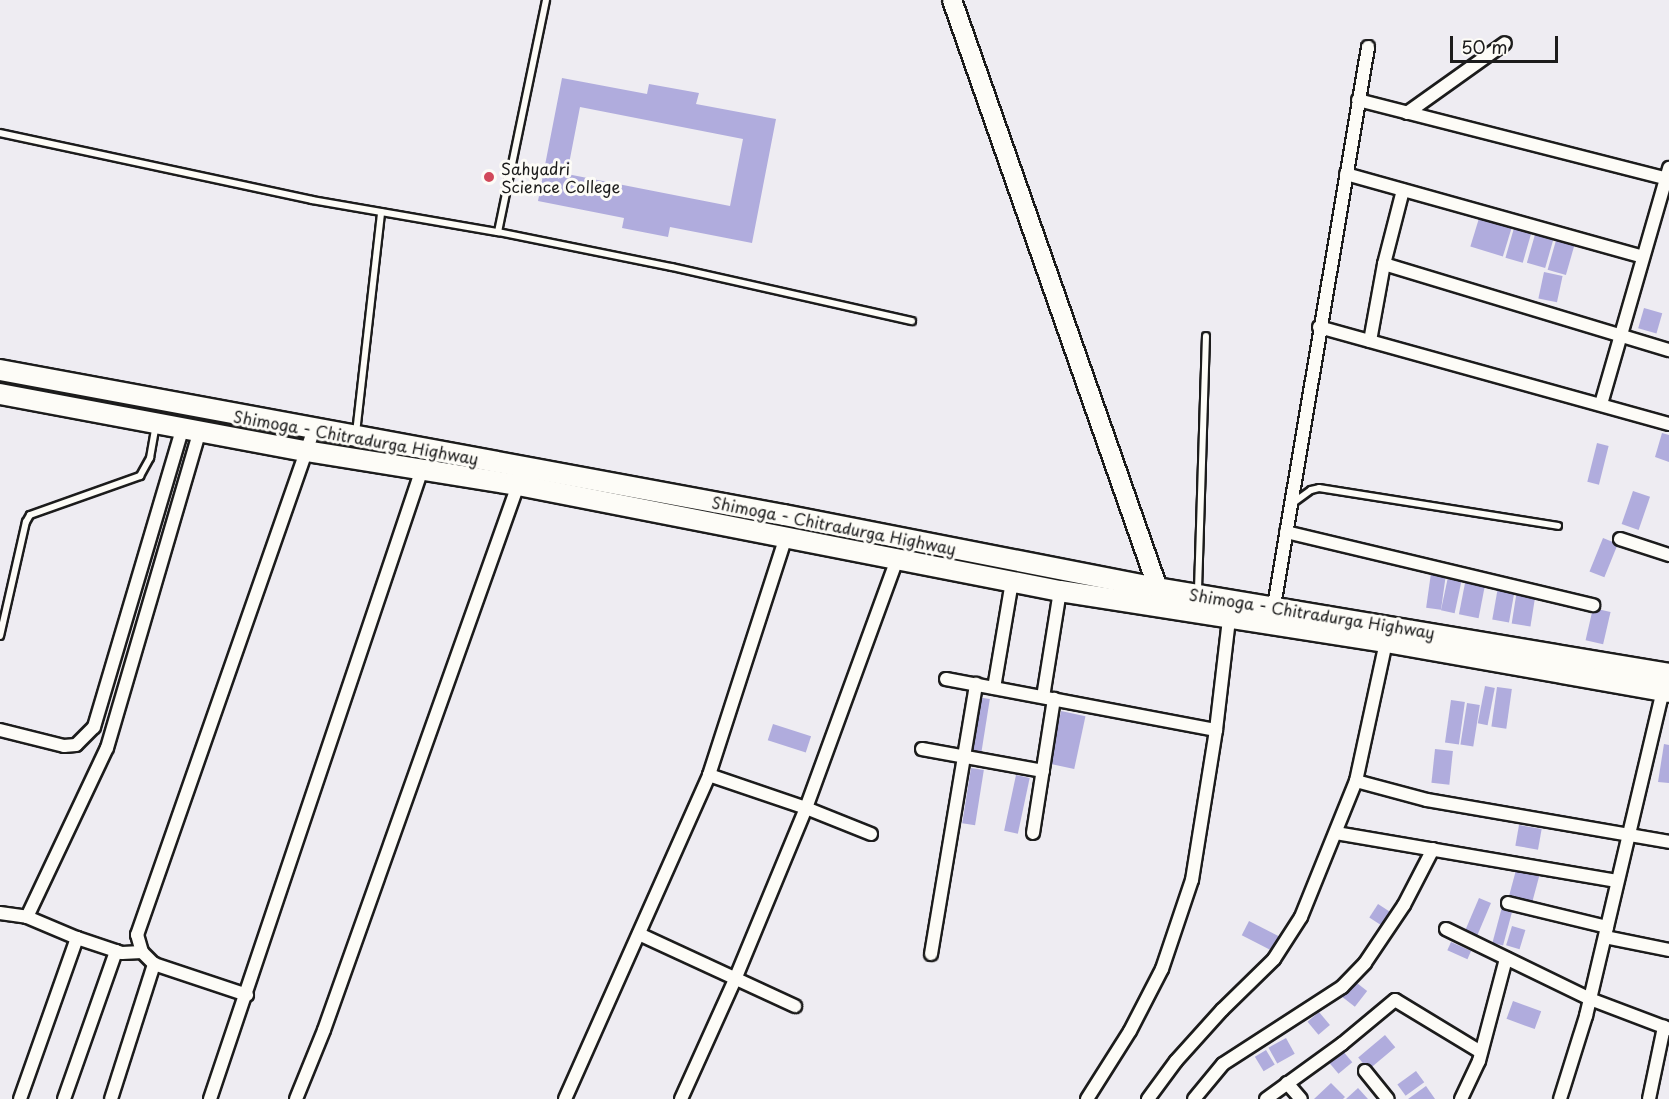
<!DOCTYPE html>
<style>
body{margin:0}
#map{position:relative;width:1669px;height:1099px;overflow:hidden;background:#eeecf2;font-family:"Playpen Sans",sans-serif}
div>[style]{position:absolute}
.building>*{inset:0;background:#b0acdd;transform-origin:0 0}
.roads{filter:drop-shadow(2px 0 #1c1c1c) drop-shadow(-2px 0 #1c1c1c) drop-shadow(0 2px #1c1c1c) drop-shadow(0 -2px #1c1c1c)}
.lane>*{height:6px;margin:-3px;padding:0 3px;transform-origin:3px;border-radius:3px;background:#fdfcf7}
.street>*{height:12px;margin:-6px;padding:0 6px;transform-origin:6px;border-radius:6px;background:#fdfcf7}
.secondary>*{height:18px;margin:-9px;padding:0 9px;transform-origin:9px;border-radius:9px;background:#fdfcf7}
.primary>*{height:20px;margin:-10px;padding:0 10px;transform-origin:10px;border-radius:10px;background:#fdfcf7}
.dots>*{width:16px;height:16px;translate:-50% -50%;box-sizing:border-box;border:3px solid #fdfcf7;border-radius:50%}
span{translate:-50% -50%;white-space:nowrap;text-align:center;line-height:1.15;-webkit-text-stroke:6px #fdfcf7;paint-order:stroke}
.poi-label{font-size:16px;color:#1c1c1c}
.left{translate:0 -50%;text-align:left}
.street-label{font-size:16px;color:#1c1c1c}
.scale{position:absolute;left:1450px;top:36px;width:108px;height:27px;box-sizing:border-box;border:3px solid #1c1c1c;border-top:0;padding-left:8px;font-size:18px;line-height:21px;white-space:nowrap;color:#1c1c1c;-webkit-text-stroke:4px #fdfcf7;paint-order:stroke}
</style>
<div id="map">
<div class="building">
<div style="clip-path:polygon(evenodd,562px 78px,647px 94px,649px 84px,699px 93px,696px 104px,776px 119px,752px 243px,670px 227px,668px 237px,622px 228px,624px 218px,538px 201px,562px 78px,580px 107px,743px 139px,730px 206px,567px 174px,580px 107px)"></div>
<div style="left:1480px;top:215px;width:34px;height:33px;rotate:17deg"></div>
<div style="left:1514px;top:228px;width:18px;height:31px;rotate:16deg"></div>
<div style="left:1536px;top:231px;width:19px;height:33px;rotate:16deg"></div>
<div style="left:1557px;top:237px;width:19px;height:34px;rotate:16deg"></div>
<div style="left:1544px;top:272px;width:19px;height:27px;rotate:12deg"></div>
<div style="left:1644px;top:308px;width:19px;height:21px;rotate:16deg"></div>
<div style="clip-path:polygon(1662px 433px,1669px 435px,1669px 462px,1655px 457px)"></div>
<div style="left:1597px;top:443px;width:12px;height:40px;rotate:14deg"></div>
<div style="left:1633px;top:491px;width:18px;height:35px;rotate:19deg"></div>
<div style="left:1603px;top:538px;width:16px;height:36px;rotate:22deg"></div>
<div style="left:1431px;top:573px;width:15px;height:35px;rotate:8deg"></div>
<div style="left:1448px;top:577px;width:14px;height:34px;rotate:12deg"></div>
<div style="left:1466px;top:578px;width:20px;height:37px;rotate:11deg"></div>
<div style="left:1498px;top:587px;width:17px;height:33px;rotate:10deg"></div>
<div style="left:1517px;top:590px;width:19px;height:34px;rotate:9deg"></div>
<div style="left:1593px;top:608px;width:18px;height:33px;rotate:13deg"></div>
<div style="left:1485px;top:686px;width:10px;height:38px;rotate:11deg"></div>
<div style="left:1497px;top:687px;width:15px;height:40px;rotate:8deg"></div>
<div style="left:977px;top:697px;width:13px;height:54px;rotate:9deg"></div>
<div style="left:1451px;top:700px;width:14px;height:43px;rotate:8deg"></div>
<div style="left:1467px;top:703px;width:13px;height:42px;rotate:9deg"></div>
<div style="left:1061px;top:711px;width:25px;height:54px;rotate:12deg"></div>
<div style="left:773px;top:724px;width:40px;height:17px;rotate:18deg"></div>
<div style="clip-path:polygon(1664px 744px,1669px 745px,1669px 783px,1658px 782px)"></div>
<div style="left:1435px;top:749px;width:18px;height:34px;rotate:6deg"></div>
<div style="left:971px;top:768px;width:13px;height:56px;rotate:9deg"></div>
<div style="left:1016px;top:775px;width:14px;height:57px;rotate:12deg"></div>
<div style="left:1519px;top:825px;width:23px;height:21px;rotate:10deg"></div>
<div style="left:1516px;top:870px;width:24px;height:32px;rotate:15deg"></div>
<div style="left:1479px;top:898px;width:13px;height:37px;rotate:23deg"></div>
<div style="left:1378px;top:904px;width:17px;height:16px;rotate:33deg"></div>
<div style="left:1502px;top:907px;width:11px;height:37px;rotate:15deg"></div>
<div style="left:1249px;top:921px;width:34px;height:16px;rotate:27deg"></div>
<div style="left:1512px;top:926px;width:14px;height:20px;rotate:17deg"></div>
<div style="left:1451px;top:942px;width:22px;height:9px;rotate:24deg"></div>
<div style="left:1353px;top:980px;width:18px;height:20px;rotate:38deg"></div>
<div style="left:1513px;top:1001px;width:30px;height:19px;rotate:20deg"></div>
<div style="left:1319px;top:1012px;width:17px;height:15px;rotate:50deg"></div>
<div style="left:1385px;top:1035px;width:16px;height:35px;rotate:50deg"></div>
<div style="left:1286px;top:1038px;width:18px;height:20px;rotate:61deg"></div>
<div style="left:1266px;top:1050px;width:17px;height:13px;rotate:59deg"></div>
<div style="left:1342px;top:1050px;width:16px;height:18px;rotate:50deg"></div>
<div style="left:1416px;top:1071px;width:14px;height:23px;rotate:54deg"></div>
<div style="clip-path:polygon(1331px 1083px,1345px 1097px,1343px 1099px,1314px 1099px)"></div>
<div style="clip-path:polygon(1426px 1086px,1435px 1099px,1408px 1099px)"></div>
<div style="clip-path:polygon(1358px 1088px,1368px 1099px,1346px 1099px)"></div>
</div>
<div class="roads">
<div class="lane">
<div style="left:0;top:133px;width:319px;rotate:12.1deg"></div>
<div style="left:312px;top:200px;width:189px;rotate:9.8deg"></div>
<div style="left:498px;top:232px;width:177px;rotate:11.4deg"></div>
<div style="left:672px;top:267px;width:246px;rotate:12.7deg"></div>
<div style="left:498px;top:232px;width:237px;rotate:-78.3deg"></div>
<div style="left:356px;top:433px;width:222px;rotate:-83.5deg"></div>
<div style="left:1293px;top:503px;width:22px;rotate:-36deg"></div>
<div style="left:1311px;top:490px;width:8px;rotate:-14deg"></div>
<div style="left:1319px;top:488px;width:242px;rotate:9deg"></div>
<div style="left:1198px;top:590px;width:254px;rotate:-88.2deg"></div>
<div style="left:0;top:636px;width:117px;rotate:-77.2deg"></div>
<div style="left:26px;top:522px;width:8px;rotate:-60deg"></div>
<div style="left:30px;top:515px;width:117px;rotate:-19.5deg"></div>
<div style="left:140px;top:476px;width:21px;rotate:-61deg"></div>
<div style="left:150px;top:458px;width:34px;rotate:-80deg"></div>
</div>
<div class="street">
<div style="left:1358px;top:100px;width:317px;rotate:14.3deg"></div>
<div style="left:1407px;top:113px;width:120px;rotate:-35.5deg"></div>
<div style="left:1346px;top:174px;width:308px;rotate:15.6deg"></div>
<div style="left:1384px;top:264px;width:298px;rotate:16.8deg"></div>
<div style="left:1319px;top:327px;width:363px;rotate:15.5deg"></div>
<div style="left:1370px;top:341px;width:78px;rotate:-79.7deg"></div>
<div style="left:1384px;top:264px;width:76px;rotate:-75.6deg"></div>
<div style="left:1601px;top:404px;width:246px;rotate:-73.9deg"></div>
<div style="left:1286px;top:532px;width:316px;rotate:13.4deg"></div>
<div style="left:1620px;top:539px;width:52px;rotate:18.1deg"></div>
<div style="left:1274px;top:606px;width:567px;rotate:-80.45deg"></div>
<div style="left:946px;top:679px;width:275px;rotate:10.7deg"></div>
<div style="left:994px;top:688px;width:108px;rotate:-80.4deg"></div>
<div style="left:1043px;top:697px;width:107px;rotate:-80.9deg"></div>
<div style="left:0;top:730px;width:66px;rotate:14deg"></div>
<div style="left:64px;top:746px;width:12px;rotate:-5deg"></div>
<div style="left:76px;top:745px;width:25px;rotate:-45deg"></div>
<div style="left:94px;top:727px;width:314px;rotate:-73.5deg"></div>
<div style="left:922px;top:749px;width:123px;rotate:10.3deg"></div>
<div style="left:709px;top:775px;width:102px;rotate:18.8deg"></div>
<div style="left:806px;top:808px;width:70px;rotate:21.8deg"></div>
<div style="left:1356px;top:781px;width:73px;rotate:15deg"></div>
<div style="left:1427px;top:800px;width:246px;rotate:9.8deg"></div>
<div style="left:1033px;top:833px;width:136px;rotate:-81.1deg"></div>
<div style="left:1336px;top:833px;width:285px;rotate:9.7deg"></div>
<div style="left:1508px;top:903px;width:102px;rotate:13.6deg"></div>
<div style="left:0;top:913px;width:27px;rotate:8deg"></div>
<div style="left:27px;top:917px;width:54px;rotate:22.8deg"></div>
<div style="left:77px;top:938px;width:47px;rotate:18.4deg"></div>
<div style="left:122px;top:953px;width:20px;rotate:-3deg"></div>
<div style="left:27px;top:917px;width:187px;rotate:-64.7deg"></div>
<div style="left:107px;top:748px;width:332px;rotate:-73.7deg"></div>
<div style="left:1446px;top:929px;width:160px;rotate:25.9deg"></div>
<div style="left:1590px;top:999px;width:85px;rotate:20.8deg"></div>
<div style="left:639px;top:934px;width:172px;rotate:24.8deg"></div>
<div style="left:1605px;top:937px;width:65px;rotate:11.5deg"></div>
<div style="left:931px;top:954px;width:274px;rotate:-80.5deg"></div>
<div style="left:247px;top:995px;width:98px;rotate:-161.6deg"></div>
<div style="left:154px;top:964px;width:17px;rotate:-135deg"></div>
<div style="left:142px;top:952px;width:18px;rotate:-106deg"></div>
<div style="left:137px;top:935px;width:536px;rotate:-70.72deg"></div>
<div style="left:1365px;top:1071px;width:36px;rotate:51deg"></div>
<div style="left:1287px;top:1083px;width:21px;rotate:49deg"></div>
<div style="left:20px;top:1099px;width:171px;rotate:-70.5deg"></div>
<div style="left:64px;top:1099px;width:157px;rotate:-70.6deg"></div>
<div style="left:111px;top:1099px;width:142px;rotate:-72.3deg"></div>
<div style="left:210px;top:1099px;width:665px;rotate:-71.4deg"></div>
<div style="left:296px;top:1099px;width:74px;rotate:-67.9deg"></div>
<div style="left:324px;top:1030px;width:578px;rotate:-70.41deg"></div>
<div style="left:565px;top:1099px;width:355px;rotate:-66deg"></div>
<div style="left:709px;top:775px;width:250px;rotate:-72.1deg"></div>
<div style="left:681px;top:1099px;width:134px;rotate:-65.7deg"></div>
<div style="left:736px;top:977px;width:183px;rotate:-67.5deg"></div>
<div style="left:806px;top:808px;width:265px;rotate:-69.9deg"></div>
<div style="left:1087px;top:1099px;width:80px;rotate:-57.7deg"></div>
<div style="left:1130px;top:1031px;width:70px;rotate:-62.7deg"></div>
<div style="left:1162px;top:969px;width:94px;rotate:-71.4deg"></div>
<div style="left:1192px;top:880px;width:152px;rotate:-80.9deg"></div>
<div style="left:1216px;top:730px;width:112px;rotate:-83.3deg"></div>
<div style="left:1148px;top:1099px;width:47px;rotate:-53.6deg"></div>
<div style="left:1176px;top:1061px;width:69px;rotate:-48deg"></div>
<div style="left:1222px;top:1010px;width:73px;rotate:-44.4deg"></div>
<div style="left:1274px;top:959px;width:50px;rotate:-57.3deg"></div>
<div style="left:1301px;top:917px;width:147px;rotate:-68deg"></div>
<div style="left:1356px;top:781px;width:142px;rotate:-77.8deg"></div>
<div style="left:1194px;top:1099px;width:45px;rotate:-50.4deg"></div>
<div style="left:1223px;top:1064px;width:142px;rotate:-32.9deg"></div>
<div style="left:1342px;top:987px;width:33px;rotate:-46deg"></div>
<div style="left:1365px;top:963px;width:70px;rotate:-56.1deg"></div>
<div style="left:1404px;top:905px;width:63px;rotate:-62.6deg"></div>
<div style="left:1266px;top:1099px;width:94px;rotate:-35.9deg"></div>
<div style="left:1342px;top:1044px;width:69px;rotate:-39.7deg"></div>
<div style="left:1395px;top:1000px;width:100px;rotate:31.2deg"></div>
<div style="left:1461px;top:1099px;width:42px;rotate:-64.7deg"></div>
<div style="left:1479px;top:1061px;width:106px;rotate:-75.2deg"></div>
<div style="left:1560px;top:1099px;width:87px;rotate:-72.6deg"></div>
<div style="left:1586px;top:1016px;width:338px;rotate:-76.7deg"></div>
<div style="left:1649px;top:1099px;width:74px;rotate:-78.2deg"></div>
</div>
<div class="secondary">
<div style="left:952px;top:0;width:636px;rotate:70.71deg"></div>
</div>
<div class="primary">
<div style="left:0;top:370px;width:797px;rotate:10.48deg"></div>
<div style="left:784px;top:515px;width:380px;rotate:11.1deg"></div>
<div style="left:1157px;top:588px;width:519px;rotate:9.53deg"></div>
<div style="left:0;top:394px;width:311px;rotate:10.6deg"></div>
<div style="left:306px;top:451px;width:215px;rotate:9.1deg"></div>
<div style="left:518px;top:485px;width:552px;rotate:11.07deg"></div>
<div style="left:1060px;top:591px;width:330px;rotate:8.9deg"></div>
<div style="left:1386px;top:642px;width:287px;rotate:10deg"></div>
</div>
</div>
<div class="dots">
<div style="left:489px;top:177px;background:#d1495b"></div>
</div>
<div class="poi-label">
<span class="left" style="left:501px;top:177px">Sahyadri<br>Science College</span>
</div>
<div class="street-label">
<span style="left:356px;top:437px;rotate:10deg">Shimoga - Chitradurga Highway</span>
<span style="left:834px;top:525px;rotate:11deg">Shimoga - Chitradurga Highway</span>
<span style="left:1312px;top:613px;rotate:9deg">Shimoga - Chitradurga Highway</span>
</div>
<div class="scale">50 m</div>
</div>
